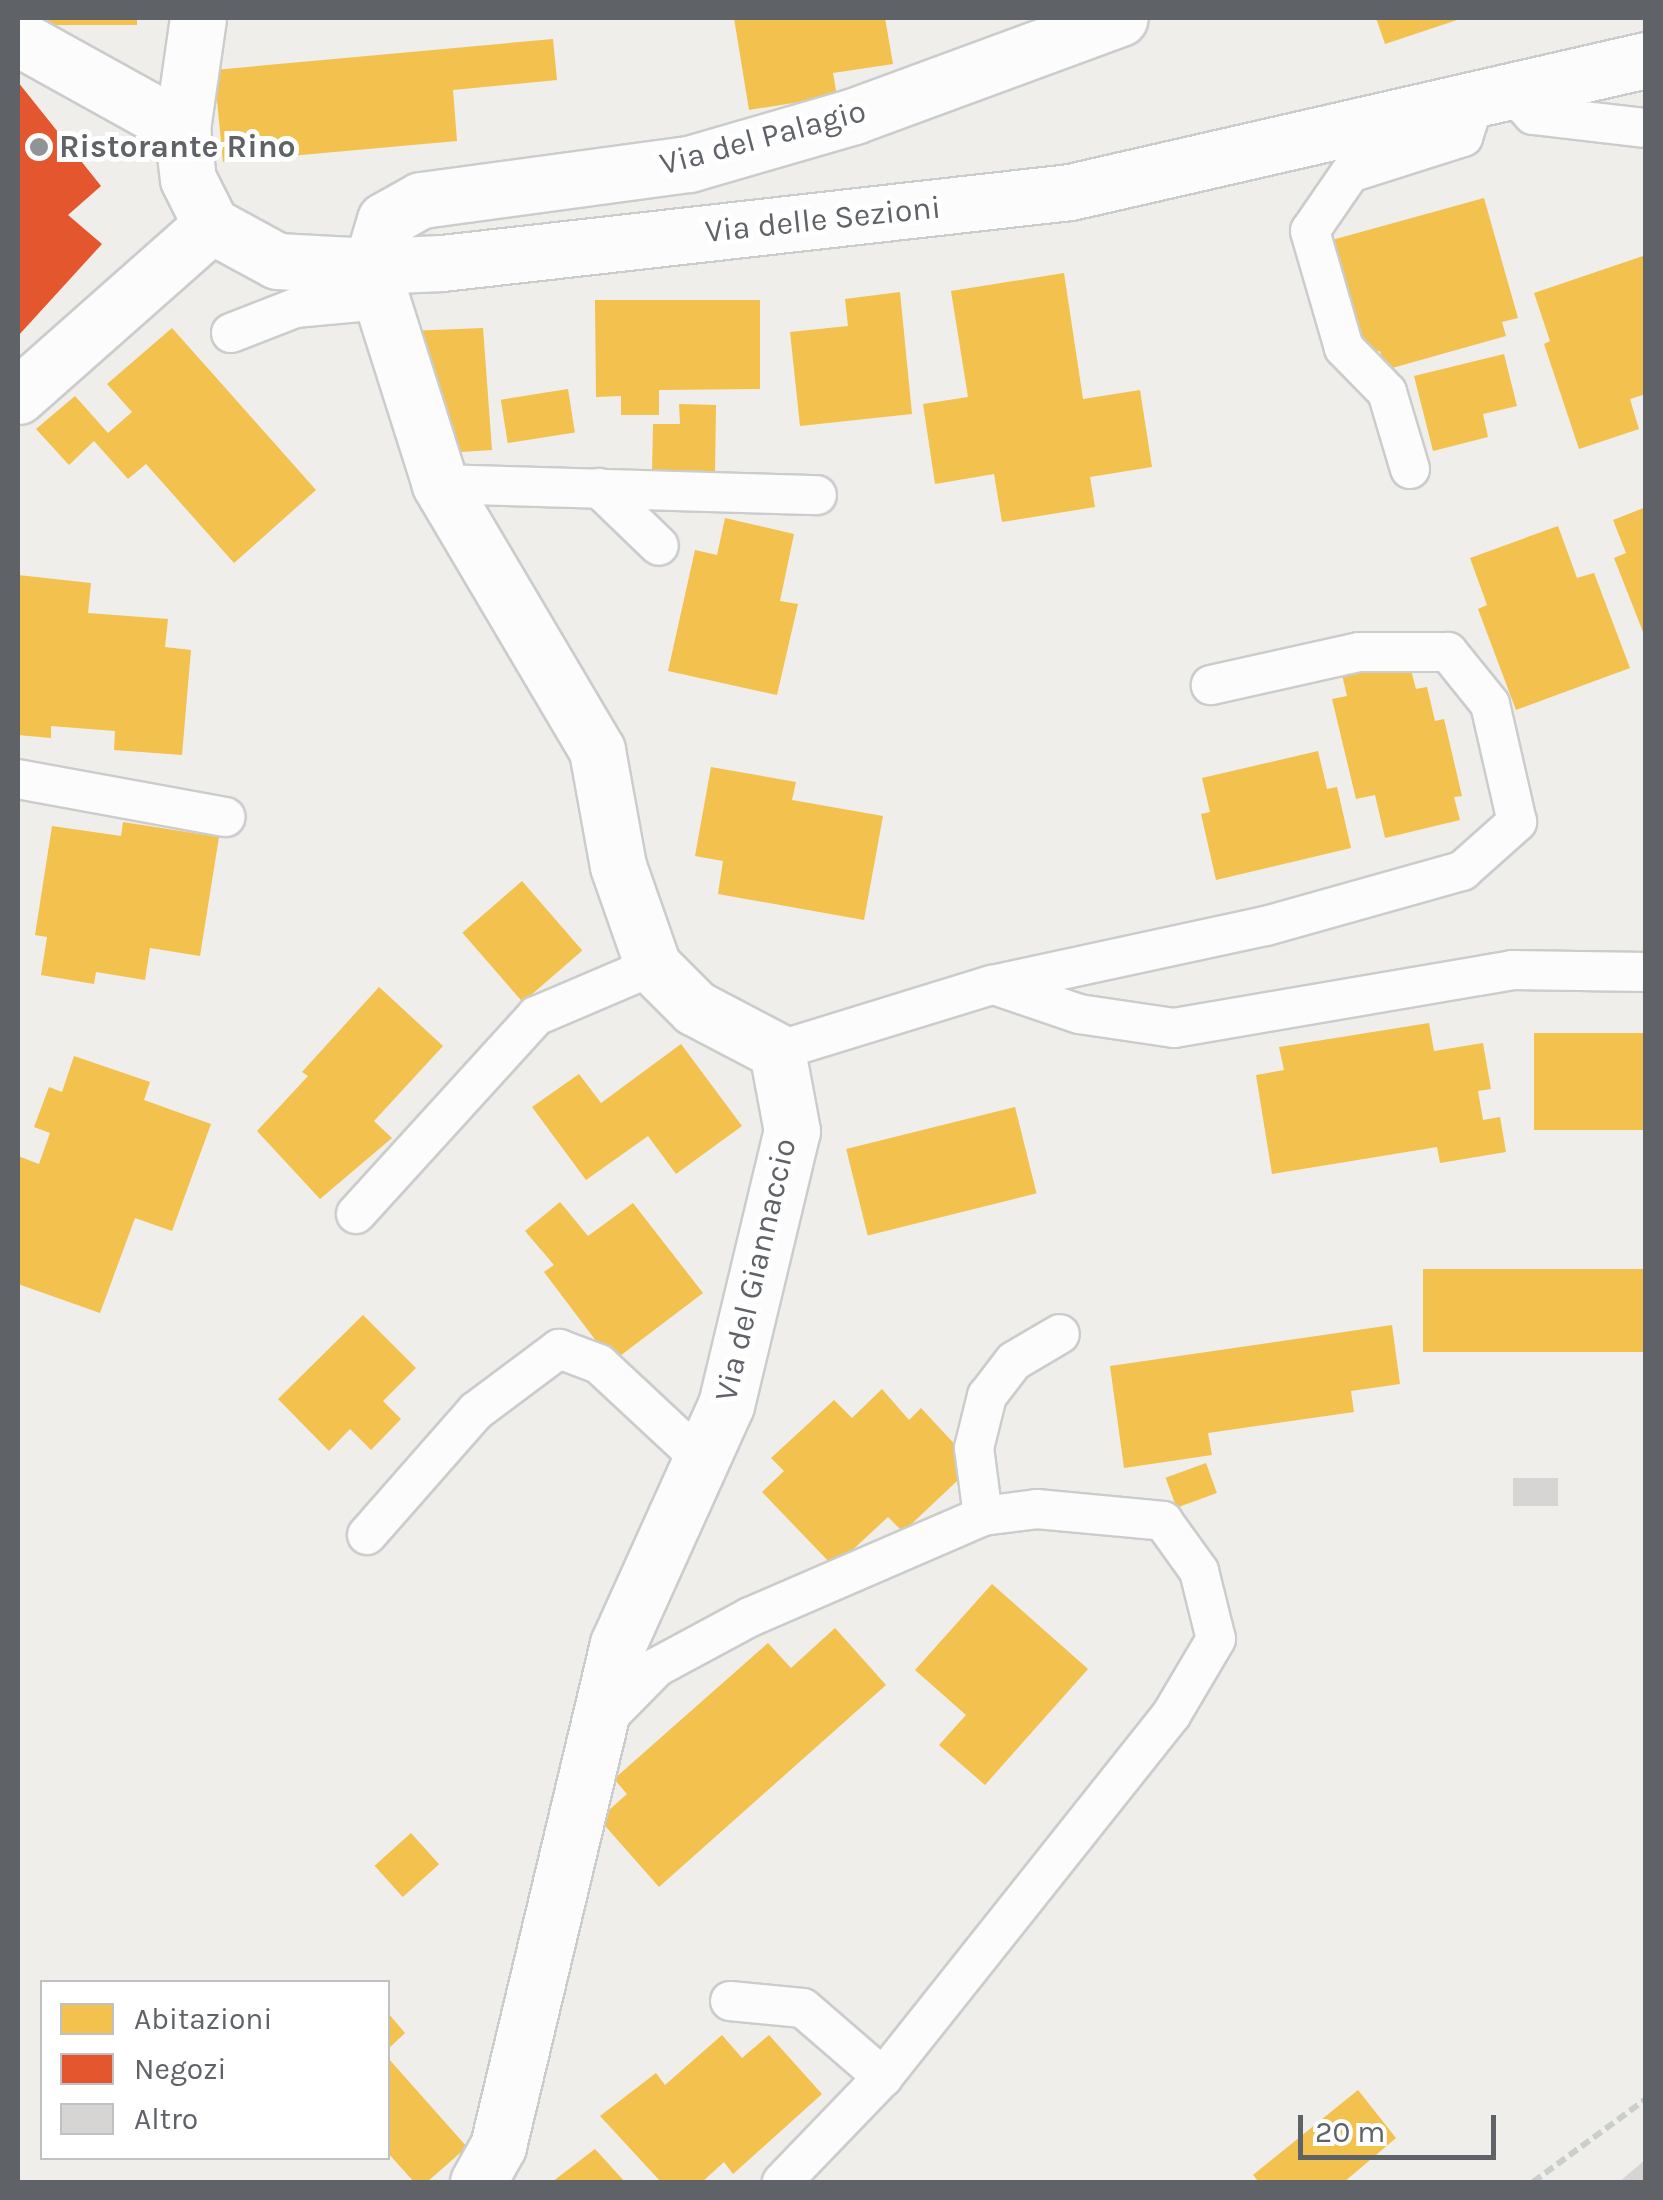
<!DOCTYPE html>
<style>
body{margin:0}
#map{position:relative;width:1663px;height:2200px;overflow:hidden;background:#efeeea;font-family:Karla,sans-serif}
div>[style]{position:absolute}
.homes>*{inset:0;background:#f2c14e;transform-origin:0 0}
.shops>*{inset:0;background:#e4572e}
.building>*{inset:0;background:#d6d5d3;transform-origin:0 0}
.path>*{height:6px;margin-top:-3px;transform-origin:0;background:repeating-linear-gradient(90deg,#cacfcc 0 10px,transparent 0 15px)}
.roads{filter:drop-shadow(2px 0 #cbcccc) drop-shadow(-2px 0 #cbcccc) drop-shadow(0 2px #cbcccc) drop-shadow(0 -2px #cbcccc)}
.lane>*{height:38px;margin:-19px;padding:0 19px;transform-origin:19px;border-radius:19px;background:#fdfcfc}
.street>*{height:55px;margin:-27.5px;padding:0 27.5px;transform-origin:27.5px;border-radius:27.5px;background:#fdfcfc}
.secondary>*{height:55px;margin:-27.5px;padding:0 27.5px;transform-origin:27.5px;border-radius:27.5px;background:#fdfcfc}
.dots>*{width:28px;height:28px;translate:-50% -50%;box-sizing:border-box;border:5px solid #fff;border-radius:50%}
span{translate:-50% -50%;white-space:nowrap;text-align:center;line-height:1.15;-webkit-text-stroke:10px #fff;paint-order:stroke}
.street-label{font-size:32px;color:#5f6368}
.poi-label{font-size:32px;color:#5f6368;font-weight:700}
.left{translate:0 -50%;text-align:left}
.frame{position:absolute;inset:0;border:20px solid #5f6368;pointer-events:none}
.legend{position:absolute;left:40px;top:1980px;width:350px;height:180px;box-sizing:border-box;background:#fff;border:2px solid #bfc1c3;margin:0;padding:12px 18px;list-style:none;font-size:30px;color:#5f6368}
.legend li{display:flex;align-items:center;gap:20px;height:50px}
.legend b{width:50px;border:2px solid #bfc1c3}
.scale{position:absolute;left:1298px;top:2115px;width:198px;height:45px;box-sizing:border-box;border:5px solid #5f6368;border-top:0;padding-left:12px;font-size:30px;line-height:35px;white-space:nowrap;color:#5f6368;-webkit-text-stroke:8px #fff;paint-order:stroke}
</style>
<div id="map">
<div class="homes">
<div style="left:45px;top:18px;width:92px;height:7px"></div>
<div style="clip-path:polygon(734px 18px,885px 18px,893px 64px,833px 73px,837px 96px,749px 110px)"></div>
<div style="clip-path:polygon(1376px 18px,1463px 18px,1385px 44px)"></div>
<div style="clip-path:polygon(553px 39px,557px 80px,453px 90px,457px 141px,223px 162px,214px 70px)"></div>
<div style="clip-path:polygon(1484px 198px,1518px 318px,1502px 322px,1506px 336px,1385px 370px,1380px 351px,1365px 355px,1332px 240px)"></div>
<div style="clip-path:polygon(1646px 255px,1646px 394px,1630px 399px,1639px 429px,1579px 449px,1544px 344px,1550px 341px,1534px 293px)"></div>
<div style="clip-path:polygon(1064px 273px,1083px 399px,1140px 390px,1152px 467px,1090px 477px,1095px 507px,1002px 522px,994px 474px,935px 484px,923px 404px,968px 397px,951px 291px)"></div>
<div style="clip-path:polygon(900px 292px,912px 414px,800px 426px,790px 332px,848px 326px,845px 299px)"></div>
<div style="clip-path:polygon(595px 300px,760px 300px,760px 389px,659px 390px,659px 415px,621px 415px,621px 396px,596px 397px)"></div>
<div style="clip-path:polygon(172px 328px,316px 490px,234px 563px,146px 464px,128px 479px,94px 441px,69px 465px,36px 429px,75px 396px,108px 433px,132px 412px,107px 384px)"></div>
<div style="clip-path:polygon(483px 328px,492px 450px,445px 453px,409px 331px)"></div>
<div style="clip-path:polygon(1504px 354px,1517px 406px,1483px 414px,1488px 437px,1433px 451px,1414px 376px)"></div>
<div style="left:568px;top:389px;width:44px;height:68px;rotate:81deg"></div>
<div style="clip-path:polygon(679px 404px,716px 405px,715px 473px,652px 472px,653px 424px,680px 424px)"></div>
<div style="clip-path:polygon(1646px 507px,1646px 636px,1645px 637px,1614px 558px,1626px 553px,1613px 520px)"></div>
<div style="clip-path:polygon(725px 518px,794px 534px,780px 601px,798px 604px,777px 695px,668px 671px,695px 550px,717px 555px)"></div>
<div style="clip-path:polygon(1558px 526px,1577px 578px,1594px 573px,1630px 668px,1516px 710px,1478px 609px,1487px 605px,1470px 558px)"></div>
<div style="clip-path:polygon(18px 575px,91px 583px,88px 613px,168px 619px,165px 647px,191px 650px,182px 755px,114px 750px,115px 731px,51px 726px,51px 738px,18px 735px)"></div>
<div style="clip-path:polygon(1407px 655px,1416px 689px,1427px 687px,1435px 721px,1444px 719px,1462px 796px,1454px 797px,1460px 820px,1385px 838px,1375px 795px,1356px 799px,1332px 699px,1347px 696px,1341px 670px)"></div>
<div style="clip-path:polygon(1318px 751px,1327px 789px,1337px 787px,1351px 848px,1216px 880px,1201px 814px,1210px 812px,1202px 778px)"></div>
<div style="clip-path:polygon(711px 767px,796px 782px,792px 800px,883px 816px,864px 920px,718px 894px,723px 861px,695px 856px)"></div>
<div style="clip-path:polygon(123px 822px,219px 837px,200px 956px,150px 948px,145px 980px,96px 972px,94px 984px,41px 975px,47px 937px,35px 935px,52px 826px,121px 836px)"></div>
<div style="left:522px;top:881px;width:92px;height:79px;rotate:49deg"></div>
<div style="clip-path:polygon(379px 987px,443px 1046px,374px 1121px,392px 1138px,320px 1199px,257px 1131px,308px 1076px,302px 1072px)"></div>
<div style="clip-path:polygon(1429px 1023px,1434px 1051px,1483px 1043px,1491px 1089px,1478px 1091px,1483px 1120px,1500px 1117px,1506px 1152px,1440px 1163px,1437px 1147px,1272px 1174px,1256px 1075px,1284px 1070px,1279px 1047px)"></div>
<div style="left:1646px;top:1033px;width:97px;height:112px;rotate:90deg"></div>
<div style="clip-path:polygon(681px 1044px,742px 1126px,676px 1174px,648px 1136px,586px 1180px,532px 1107px,579px 1074px,601px 1103px)"></div>
<div style="clip-path:polygon(74px 1056px,150px 1082px,144px 1100px,211px 1124px,172px 1231px,135px 1218px,100px 1313px,18px 1284px,18px 1156px,39px 1164px,50px 1133px,34px 1127px,49px 1087px,62px 1092px)"></div>
<div style="left:1015px;top:1107px;width:89px;height:174px;rotate:76deg"></div>
<div style="clip-path:polygon(560px 1202px,588px 1236px,633px 1203px,703px 1293px,612px 1362px,544px 1272px,554px 1265px,525px 1231px)"></div>
<div style="left:1646px;top:1269px;width:83px;height:223px;rotate:90deg"></div>
<div style="clip-path:polygon(363px 1315px,416px 1368px,383px 1401px,401px 1419px,371px 1450px,350px 1429px,329px 1451px,278px 1399px)"></div>
<div style="clip-path:polygon(1392px 1325px,1400px 1384px,1351px 1391px,1354px 1412px,1208px 1433px,1212px 1455px,1124px 1468px,1110px 1366px)"></div>
<div style="clip-path:polygon(882px 1389px,909px 1420px,921px 1408px,974px 1465px,903px 1532px,888px 1517px,834px 1567px,762px 1492px,784px 1471px,771px 1458px,834px 1400px,852px 1418px)"></div>
<div style="left:1206px;top:1463px;width:32px;height:43px;rotate:70deg"></div>
<div style="clip-path:polygon(992px 1584px,1088px 1669px,985px 1785px,939px 1745px,966px 1715px,915px 1670px)"></div>
<div style="clip-path:polygon(835px 1628px,886px 1685px,659px 1887px,599px 1819px,627px 1794px,614px 1779px,768px 1643px,791px 1668px)"></div>
<div style="left:411px;top:1833px;width:42px;height:49px;rotate:48deg"></div>
<div style="clip-path:polygon(388px 2013px,405px 2033px,388px 2049px)"></div>
<div style="clip-path:polygon(722px 2035px,742px 2058px,769px 2035px,822px 2094px,733px 2174px,724px 2162px,702px 2182px,661px 2182px,600px 2116px,656px 2073px,665px 2085px)"></div>
<div style="clip-path:polygon(388px 2058px,467px 2147px,427px 2182px,414px 2182px,388px 2153px)"></div>
<div style="clip-path:polygon(1358px 2090px,1396px 2138px,1344px 2182px,1259px 2182px,1253px 2175px)"></div>
<div style="clip-path:polygon(595px 2149px,625px 2182px,552px 2182px)"></div>
</div>
<div class="shops">
<div style="clip-path:polygon(18px 82px,101px 186px,68px 215px,102px 244px,18px 336px)"></div>
</div>
<div class="building">
<div style="left:1513px;top:1478px;width:45px;height:28px"></div>
<div style="clip-path:polygon(1646px 2159px,1646px 2182px,1619px 2182px)"></div>
</div>
<div class="path">
<div style="left:1533px;top:2182px;width:140px;rotate:-36.3deg"></div>
</div>
<div class="roads">
<div class="lane">
<div style="left:1511px;top:90px;width:33px;rotate:49deg"></div>
<div style="left:1533px;top:115px;width:114px;rotate:6.6deg"></div>
<div style="left:231px;top:333px;width:69px;rotate:-21.3deg"></div>
<div style="left:295px;top:308px;width:87px;rotate:-5.3deg"></div>
<div style="left:1410px;top:469px;width:80px;rotate:-106.6deg"></div>
<div style="left:1387px;top:392px;width:62px;rotate:-134.3deg"></div>
<div style="left:1344px;top:348px;width:122px;rotate:-106.2deg"></div>
<div style="left:1310px;top:231px;width:70px;rotate:-55.4deg"></div>
<div style="left:1350px;top:173px;width:119px;rotate:-17.7deg"></div>
<div style="left:1463px;top:137px;width:41px;rotate:-71.6deg"></div>
<div style="left:440px;top:484px;width:377px;rotate:1.7deg"></div>
<div style="left:599px;top:488px;width:83px;rotate:44deg"></div>
<div style="left:18px;top:779px;width:211px;rotate:10.4deg"></div>
<div style="left:994px;top:985px;width:90px;rotate:18.8deg"></div>
<div style="left:1079px;top:1014px;width:96px;rotate:8.4deg"></div>
<div style="left:1174px;top:1028px;width:343px;rotate:-9.7deg"></div>
<div style="left:1512px;top:970px;width:134px;rotate:0.9deg"></div>
<div style="left:777px;top:1051px;width:225px;rotate:-17.1deg"></div>
<div style="left:992px;top:985px;width:280px;rotate:-12.2deg"></div>
<div style="left:1266px;top:926px;width:204px;rotate:-15.7deg"></div>
<div style="left:1462px;top:871px;width:74px;rotate:-41.7deg"></div>
<div style="left:1517px;top:822px;width:121px;rotate:-102.9deg"></div>
<div style="left:1490px;top:704px;width:67px;rotate:-128.9deg"></div>
<div style="left:1448px;top:652px;width:89px;rotate:180deg"></div>
<div style="left:1359px;top:652px;width:152px;rotate:167.4deg"></div>
<div style="left:356px;top:1214px;width:268px;rotate:-47.7deg"></div>
<div style="left:536px;top:1016px;width:127px;rotate:-23.1deg"></div>
<div style="left:983px;top:1516px;width:69px;rotate:-97.5deg"></div>
<div style="left:974px;top:1448px;width:54px;rotate:-76deg"></div>
<div style="left:987px;top:1396px;width:44px;rotate:-52.4deg"></div>
<div style="left:1014px;top:1361px;width:53px;rotate:-30.4deg"></div>
<div style="left:367px;top:1535px;width:165px;rotate:-48.7deg"></div>
<div style="left:476px;top:1411px;width:104px;rotate:-36.8deg"></div>
<div style="left:559px;top:1349px;width:43px;rotate:20.6deg"></div>
<div style="left:599px;top:1364px;width:141px;rotate:43deg"></div>
<div style="left:601px;top:1724px;width:80px;rotate:-45.5deg"></div>
<div style="left:657px;top:1667px;width:106px;rotate:-28.3deg"></div>
<div style="left:750px;top:1617px;width:254px;rotate:-23.4deg"></div>
<div style="left:983px;top:1516px;width:54px;rotate:-7.4deg"></div>
<div style="left:1037px;top:1509px;width:127px;rotate:5.4deg"></div>
<div style="left:1163px;top:1521px;width:62px;rotate:54.2deg"></div>
<div style="left:1199px;top:1571px;width:70px;rotate:76deg"></div>
<div style="left:1216px;top:1639px;width:88px;rotate:120.6deg"></div>
<div style="left:1171px;top:1715px;width:463px;rotate:128.5deg"></div>
<div style="left:883px;top:2077px;width:146px;rotate:133.9deg"></div>
<div style="left:730px;top:2001px;width:73px;rotate:5.5deg"></div>
<div style="left:803px;top:2008px;width:106px;rotate:40.8deg"></div>
</div>
<div class="street">
<div style="left:18px;top:38px;width:188px;rotate:29deg"></div>
<div style="left:18px;top:396px;width:258px;rotate:-41.5deg"></div>
<div style="left:478px;top:2182px;width:41px;rotate:-60.9deg"></div>
<div style="left:498px;top:2146px;width:516px;rotate:-76.56deg"></div>
<div style="left:618px;top:1644px;width:262px;rotate:-65.7deg"></div>
<div style="left:726px;top:1405px;width:282px;rotate:-76.5deg"></div>
<div style="left:792px;top:1131px;width:81px;rotate:-100.6deg"></div>
<div style="left:777px;top:1051px;width:93px;rotate:-152.3deg"></div>
<div style="left:695px;top:1008px;width:59px;rotate:-135deg"></div>
<div style="left:653px;top:966px;width:106px;rotate:-109.3deg"></div>
<div style="left:618px;top:866px;width:118px;rotate:-100.3deg"></div>
<div style="left:597px;top:750px;width:309px;rotate:-120.6deg"></div>
<div style="left:440px;top:484px;width:229px;rotate:-107.6deg"></div>
<div style="left:371px;top:266px;width:48px;rotate:-73.1deg"></div>
<div style="left:385px;top:220px;width:41px;rotate:-29.1deg"></div>
<div style="left:421px;top:200px;width:270px;rotate:-7.7deg"></div>
<div style="left:689px;top:164px;width:172px;rotate:-16.2deg"></div>
<div style="left:854px;top:116px;width:283px;rotate:-20.2deg"></div>
</div>
<div class="secondary">
<div style="left:198px;top:18px;width:112px;rotate:98.2deg"></div>
<div style="left:182px;top:129px;width:50px;rotate:83.2deg"></div>
<div style="left:188px;top:179px;width:51px;rotate:63.4deg"></div>
<div style="left:211px;top:225px;width:75px;rotate:28.6deg"></div>
<div style="left:277px;top:261px;width:94px;rotate:3deg"></div>
<div style="left:371px;top:266px;width:71px;rotate:-2.4deg"></div>
<div style="left:442px;top:263px;width:632px;rotate:-6.45deg"></div>
<div style="left:1070px;top:192px;width:591px;rotate:-12.91deg"></div>
</div>
</div>
<div class="dots">
<div style="left:39px;top:147px;background:#919496"></div>
</div>
<div class="street-label">
<span style="left:763px;top:138px;rotate:-15deg">Via del Palagio</span>
<span style="left:823px;top:220px;rotate:-6deg">Via delle Sezioni</span>
<span style="left:756px;top:1270px;rotate:-77deg">Via del Giannaccio</span>
</div>
<div class="poi-label">
<span class="left" style="left:59px;top:147px">Ristorante Rino</span>
</div>
<div class="frame"></div>
<ul class="legend">
<li><b style="height:28px;background:#f2c14e"></b>Abitazioni</li>
<li><b style="height:28px;background:#e4572e"></b>Negozi</li>
<li><b style="height:28px;background:#d6d5d3"></b>Altro</li>
</ul>
<div class="scale">20 m</div>
</div>
